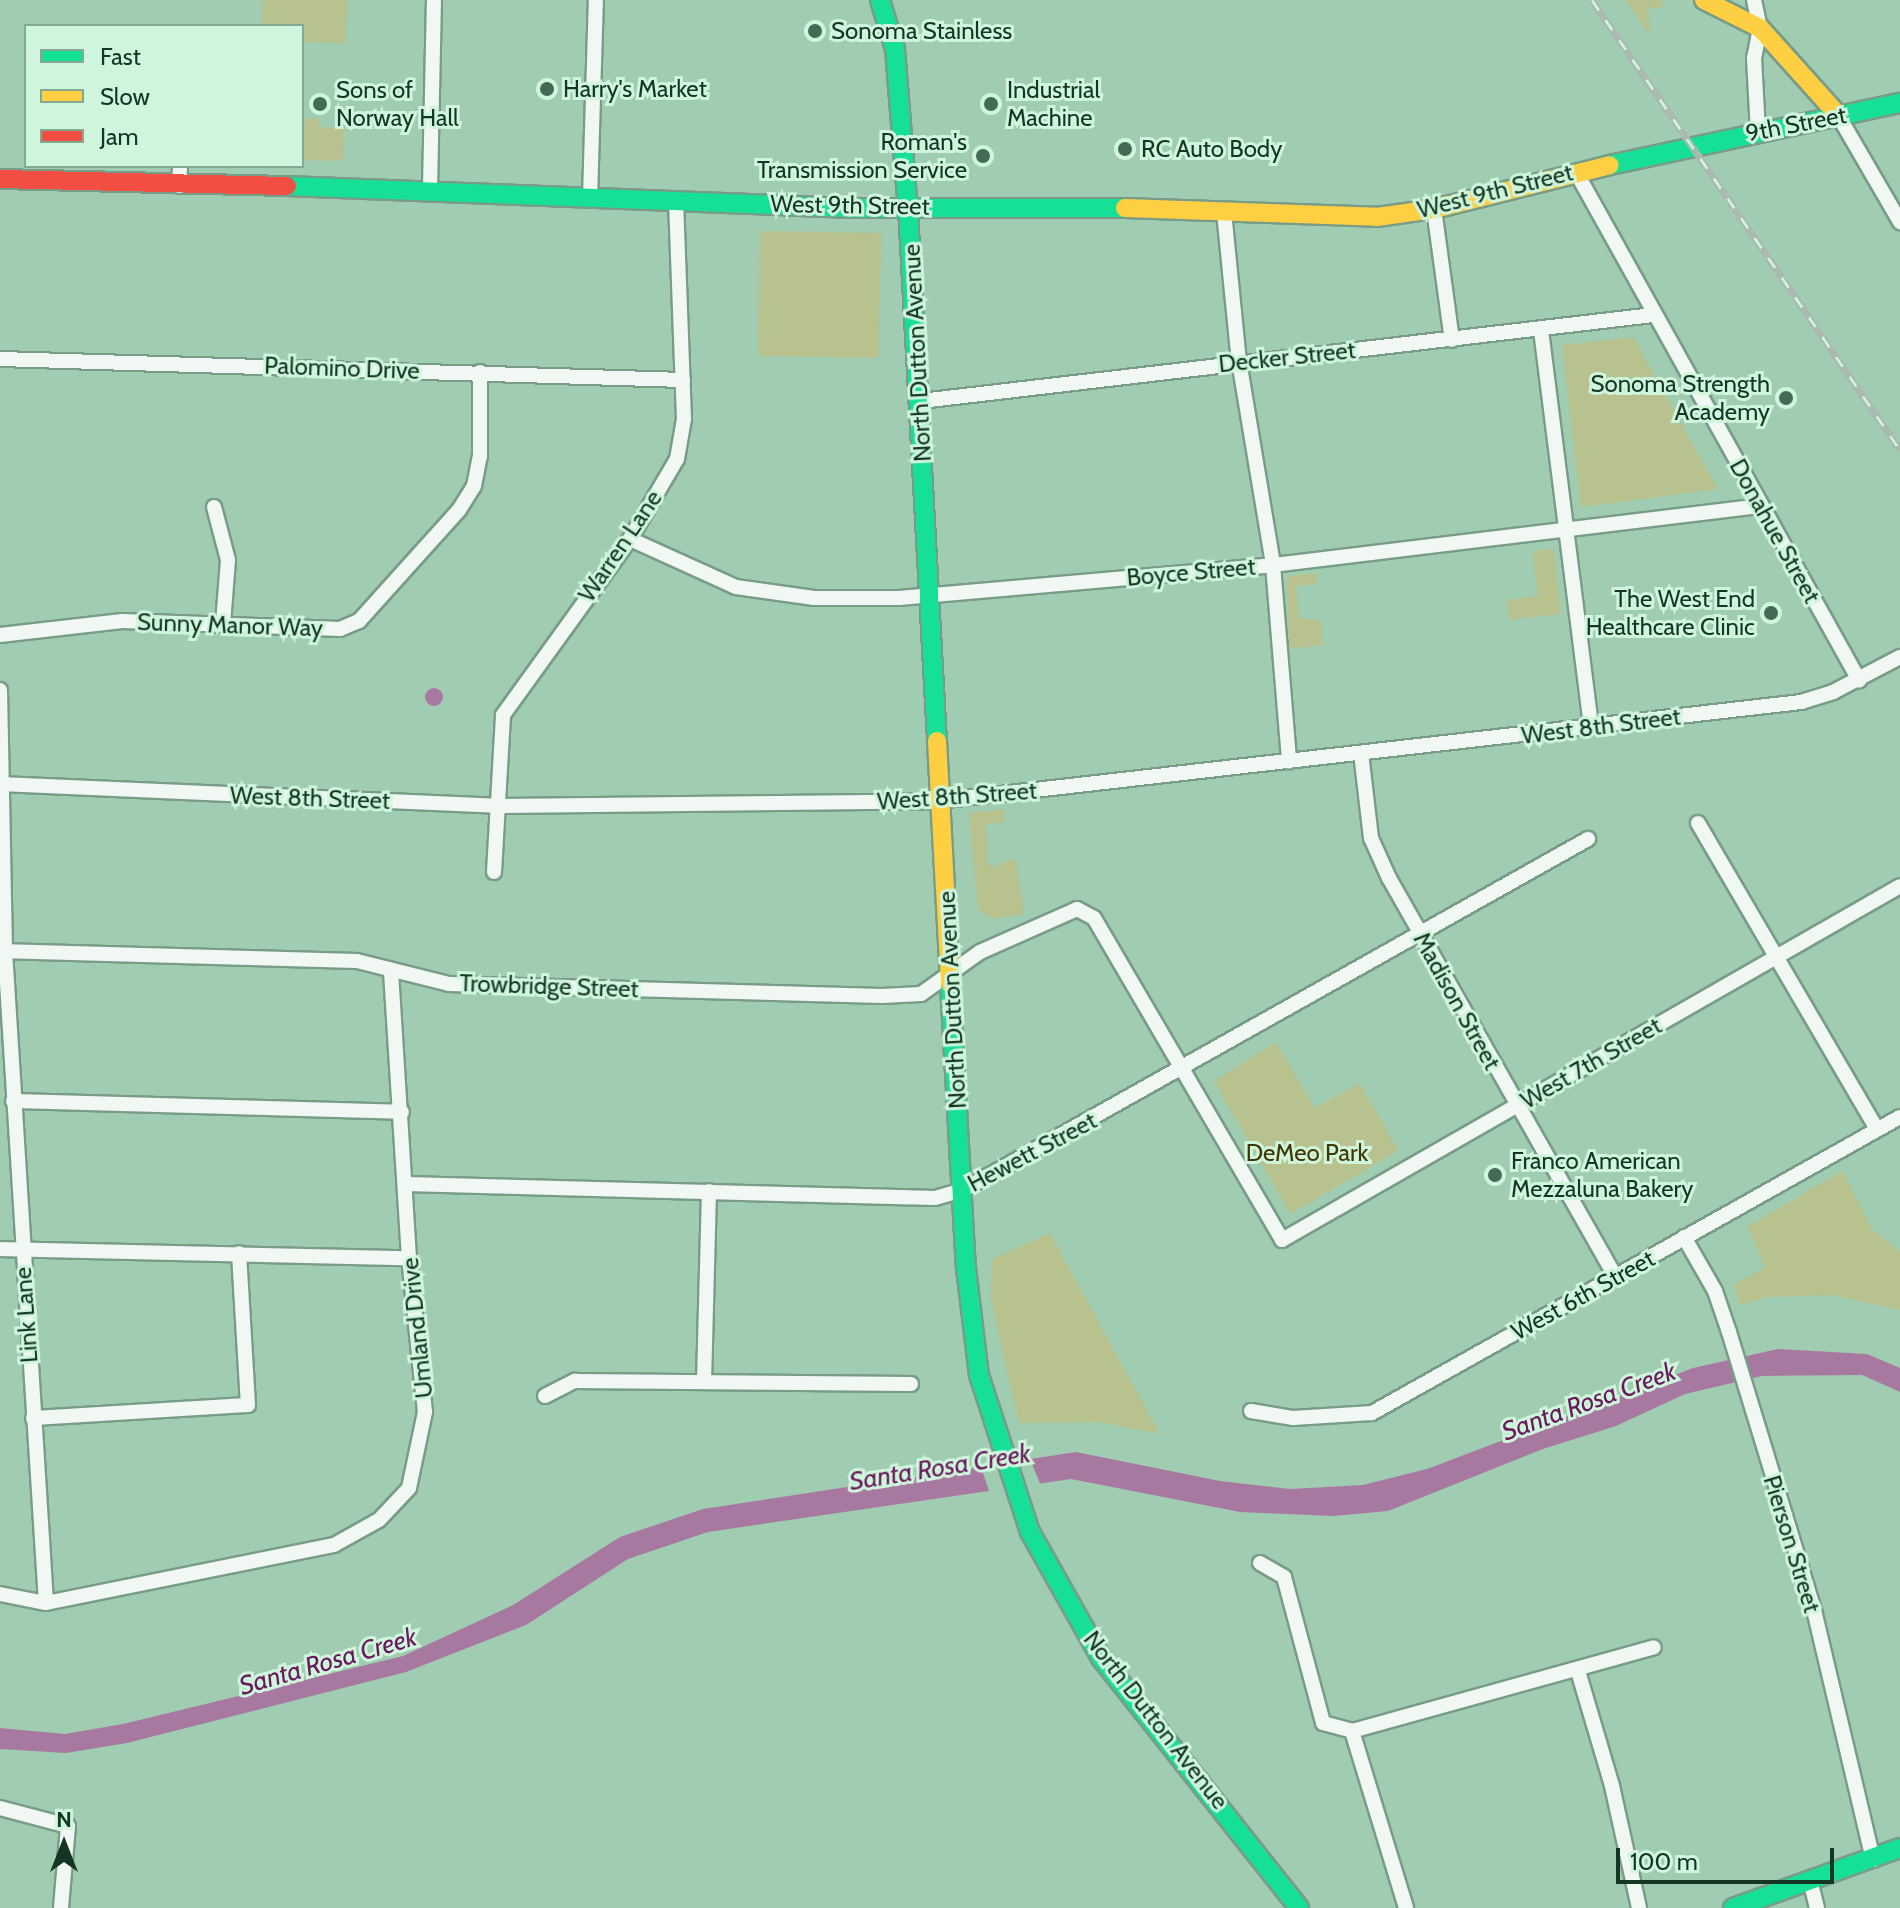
<!DOCTYPE html>
<style>
body{margin:0}
#map{position:relative;width:1900px;height:1908px;overflow:hidden;background:#a0cdb1;font-family:Cabin,sans-serif}
div>[style]{position:absolute}
.green>*{inset:0;background:#b8c28e;transform-origin:0 0}
.water>*{inset:0;background:#a879a0}
.round{border-radius:50%}
.pier>*{inset:0;background:#a0cdb1}
.roads{filter:drop-shadow(2px 0 #789c87) drop-shadow(-2px 0 #789c87) drop-shadow(0 2px #789c87) drop-shadow(0 -2px #789c87)}
.street>*{height:14px;margin:-7px;padding:0 7px;transform-origin:7px;border-radius:7px;background:#f1f8f3}
.fast>*{height:18px;margin:-9px;padding:0 9px;transform-origin:9px;border-radius:9px;background:#16e098}
.slow>*{height:18px;margin:-9px;padding:0 9px;transform-origin:9px;border-radius:9px;background:#ffcf43}
.jam>*{height:18px;margin:-9px;padding:0 9px;transform-origin:9px;border-radius:9px;background:#f24e42}
.rail>*{height:7px;margin-top:-3.5px;transform-origin:0;background:repeating-linear-gradient(90deg,#cff6dc 0 12px,#acb8b0 0 24px);box-sizing:border-box;border-block:2px solid #acb8b0}
.dots>*{width:22px;height:22px;translate:-50% -50%;box-sizing:border-box;border:4px solid #cff6dc;border-radius:50%}
span{translate:-50% -50%;white-space:nowrap;text-align:center;line-height:1.15;-webkit-text-stroke:6px #cff6dc;paint-order:stroke}
.poi-label{font-size:24px;color:#143622}
.left{translate:0 -50%;text-align:left}
.right{translate:-100% -50%;text-align:right}
.street-label{font-size:24px;color:#143622}
.park-label{font-size:24px;color:#423702}
.water-label{font-size:26px;color:#6a1a5c;font-style:italic}
.legend{position:absolute;left:24px;top:24px;width:280px;height:144px;box-sizing:border-box;background:#cff6dc;border:2px solid #84a992;margin:0;padding:10px 14px;list-style:none;font-size:24px;color:#143622}
.legend li{display:flex;align-items:center;gap:16px;height:40px}
.legend b{width:40px;border:2px solid #84a992}
.north{position:absolute;left:24px;top:1804px;width:80px;height:80px;-webkit-text-stroke:6px #cff6dc;paint-order:stroke;rotate:0deg;font-size:22px;font-weight:700;line-height:32px;text-align:center;color:#143622}
.north::after{content:'';display:block;margin:auto;width:28px;height:36px;background:#143622;clip-path:polygon(50% 0,100% 100%,50% 72%,0 100%)}
.scale{position:absolute;left:1616px;top:1848px;width:218px;height:36px;box-sizing:border-box;border:4px solid #143622;border-top:0;padding-left:10px;font-size:24px;line-height:28px;white-space:nowrap;color:#143622;-webkit-text-stroke:6px #cff6dc;paint-order:stroke}
</style>
<div id="map">
<div class="green">
<div style="clip-path:polygon(263px 0,347px 0,346px 43px,302px 42px,302px 26px,262px 26px)"></div>
<div style="clip-path:polygon(1626px 0,1662px 0,1663px 8px,1648px 7px,1650px 36px)"></div>
<div style="clip-path:polygon(302px 118px,319px 119px,319px 127px,344px 128px,343px 161px,302px 160px)"></div>
<div style="left:760px;top:231px;width:121px;height:125px;rotate:1deg"></div>
<div style="clip-path:polygon(1633px 337px,1718px 489px,1581px 507px,1562px 345px)"></div>
<div style="clip-path:polygon(1554px 549px,1561px 614px,1509px 620px,1507px 600px,1538px 596px,1533px 551px)"></div>
<div style="clip-path:polygon(1316px 573px,1317px 584px,1296px 586px,1299px 618px,1321px 621px,1323px 645px,1289px 649px,1287px 576px)"></div>
<div style="clip-path:polygon(1003px 809px,1005px 822px,986px 824px,988px 864px,997px 869px,997px 864px,1016px 859px,1024px 914px,992px 919px,978px 909px,969px 813px)"></div>
<div style="clip-path:polygon(1276px 1042px,1315px 1108px,1360px 1083px,1398px 1151px,1290px 1214px,1214px 1081px)"></div>
<div style="clip-path:polygon(1842px 1171px,1871px 1228px,1900px 1252px,1900px 1310px,1831px 1295px,1767px 1297px,1740px 1305px,1734px 1285px,1765px 1267px,1747px 1227px)"></div>
<div style="clip-path:polygon(1050px 1233px,1160px 1434px,1100px 1422px,1019px 1423px,991px 1300px,992px 1259px)"></div>
</div>
<div class="water">
<div class="round" style="left:425px;top:688px;width:18px;height:18px"></div>
<div style="clip-path:polygon(1778px 1349px,1867px 1354px,1900px 1368px,1900px 1392px,1862px 1375px,1762px 1376px,1685px 1394px,1616px 1426px,1543px 1449px,1388px 1511px,1333px 1516px,1240px 1512px,1071px 1479px,708px 1532px,628px 1559px,526px 1625px,406px 1672px,127px 1743px,66px 1753px,0 1749px,0 1728px,65px 1734px,123px 1724px,403px 1656px,513px 1605px,620px 1537px,703px 1509px,1076px 1452px,1220px 1481px,1290px 1489px,1363px 1485px,1427px 1469px,1693px 1368px)"></div>
</div>
<div class="pier">
<div style="clip-path:polygon(1028px 1455px,1042px 1488px,991px 1496px,979px 1462px)"></div>
</div>
<div class="roads">
<div class="street">
<div style="left:1754px;top:0;width:29px;rotate:78deg"></div>
<div style="left:1760px;top:28px;width:31px;rotate:101deg"></div>
<div style="left:1754px;top:58px;width:73px;rotate:86.9deg"></div>
<div style="left:1838px;top:115px;width:124px;rotate:59.9deg"></div>
<div style="left:1576px;top:172px;width:582px;rotate:60.88deg"></div>
<div style="left:179px;top:186px;width:20px;rotate:-87deg"></div>
<div style="left:430px;top:189px;width:189px;rotate:-88.8deg"></div>
<div style="left:590px;top:198px;width:198px;rotate:-88.3deg"></div>
<div style="left:1434px;top:209px;width:132px;rotate:82.2deg"></div>
<div style="left:1224px;top:212px;width:150px;rotate:84.3deg"></div>
<div style="left:1239px;top:361px;width:207px;rotate:80.5deg"></div>
<div style="left:1273px;top:565px;width:197px;rotate:85.3deg"></div>
<div style="left:1541px;top:330px;width:400px;rotate:82.8deg"></div>
<div style="left:0;top:359px;width:683px;rotate:1.76deg"></div>
<div style="left:921px;top:401px;width:737px;rotate:-6.7deg"></div>
<div style="left:214px;top:507px;width:55px;rotate:75.2deg"></div>
<div style="left:228px;top:560px;width:64px;rotate:94.5deg"></div>
<div style="left:630px;top:539px;width:116px;rotate:24.4deg"></div>
<div style="left:736px;top:587px;width:79px;rotate:8deg"></div>
<div style="left:814px;top:598px;width:85px"></div>
<div style="left:899px;top:598px;width:375px;rotate:-5deg"></div>
<div style="left:1273px;top:565px;width:491px;rotate:-6.9deg"></div>
<div style="left:0;top:635px;width:123px;rotate:-6.5deg"></div>
<div style="left:122px;top:621px;width:218px;rotate:2.1deg"></div>
<div style="left:340px;top:629px;width:21px;rotate:-23deg"></div>
<div style="left:359px;top:621px;width:149px;rotate:-48deg"></div>
<div style="left:459px;top:510px;width:28px;rotate:-58deg"></div>
<div style="left:474px;top:486px;width:31px;rotate:-79deg"></div>
<div style="left:480px;top:456px;width:84px;rotate:-90deg"></div>
<div style="left:0;top:690px;width:261px;rotate:88.9deg"></div>
<div style="left:5px;top:951px;width:653px;rotate:86.4deg"></div>
<div style="left:1361px;top:753px;width:86px;rotate:83.3deg"></div>
<div style="left:1371px;top:838px;width:44px;rotate:65.8deg"></div>
<div style="left:1389px;top:878px;width:459px;rotate:60.4deg"></div>
<div style="left:0;top:784px;width:497px;rotate:2.5deg"></div>
<div style="left:497px;top:806px;width:442px;rotate:-0.6deg"></div>
<div style="left:939px;top:801px;width:868px;rotate:-6.55deg"></div>
<div style="left:1801px;top:702px;width:34px;rotate:-17deg"></div>
<div style="left:1833px;top:692px;width:76px;rotate:-27.6deg"></div>
<div style="left:1698px;top:823px;width:355px;rotate:59.7deg"></div>
<div style="left:494px;top:872px;width:157px;rotate:-86.7deg"></div>
<div style="left:503px;top:715px;width:217px;rotate:-54.2deg"></div>
<div style="left:630px;top:539px;width:93px;rotate:-59.6deg"></div>
<div style="left:677px;top:459px;width:41px;rotate:-80.1deg"></div>
<div style="left:684px;top:419px;width:219px;rotate:-92.1deg"></div>
<div style="left:0;top:951px;width:357px;rotate:1.6deg"></div>
<div style="left:357px;top:961px;width:95px;rotate:14deg"></div>
<div style="left:449px;top:984px;width:433px;rotate:1.6deg"></div>
<div style="left:882px;top:996px;width:39px;rotate:-3deg"></div>
<div style="left:921px;top:994px;width:72px;rotate:-35.4deg"></div>
<div style="left:980px;top:952px;width:106px;rotate:-23.9deg"></div>
<div style="left:1077px;top:909px;width:19px;rotate:28deg"></div>
<div style="left:1094px;top:918px;width:373px;rotate:59.7deg"></div>
<div style="left:1282px;top:1240px;width:712px;rotate:-29.8deg"></div>
<div style="left:13px;top:1101px;width:389px;rotate:1.6deg"></div>
<div style="left:406px;top:1184px;width:529px;rotate:1.52deg"></div>
<div style="left:935px;top:1198px;width:29px;rotate:-16deg"></div>
<div style="left:963px;top:1190px;width:717px;rotate:-29.32deg"></div>
<div style="left:1684px;top:1237px;width:62px;rotate:60.1deg"></div>
<div style="left:1715px;top:1291px;width:43px;rotate:71.1deg"></div>
<div style="left:1729px;top:1332px;width:291px;rotate:73deg"></div>
<div style="left:1814px;top:1610px;width:257px;rotate:76.7deg"></div>
<div style="left:0;top:1249px;width:409px;rotate:1.3deg"></div>
<div style="left:704px;top:1382px;width:191px;rotate:-88.5deg"></div>
<div style="left:545px;top:1396px;width:34px;rotate:-27deg"></div>
<div style="left:575px;top:1381px;width:336px;rotate:0.5deg"></div>
<div style="left:1251px;top:1411px;width:43px;rotate:9.5deg"></div>
<div style="left:1293px;top:1418px;width:79px;rotate:-3.6deg"></div>
<div style="left:1372px;top:1413px;width:605px;rotate:-29.28deg"></div>
<div style="left:33px;top:1418px;width:215px;rotate:-3.5deg"></div>
<div style="left:248px;top:1405px;width:152px;rotate:-93.4deg"></div>
<div style="left:1260px;top:1563px;width:28px;rotate:30deg"></div>
<div style="left:1284px;top:1577px;width:151px;rotate:75deg"></div>
<div style="left:1323px;top:1723px;width:30px;rotate:15deg"></div>
<div style="left:1352px;top:1731px;width:185px;rotate:73deg"></div>
<div style="left:0;top:1594px;width:47px;rotate:11.1deg"></div>
<div style="left:46px;top:1603px;width:294px;rotate:-11.4deg"></div>
<div style="left:334px;top:1545px;width:51px;rotate:-29.1deg"></div>
<div style="left:379px;top:1520px;width:44px;rotate:-46.8deg"></div>
<div style="left:409px;top:1488px;width:78px;rotate:-78.1deg"></div>
<div style="left:425px;top:1412px;width:155px;rotate:-95.9deg"></div>
<div style="left:409px;top:1258px;width:289px;rotate:-93.6deg"></div>
<div style="left:1578px;top:1671px;width:120px;rotate:73.5deg"></div>
<div style="left:1612px;top:1786px;width:125px;rotate:77.5deg"></div>
<div style="left:1352px;top:1731px;width:313px;rotate:-15.5deg"></div>
<div style="left:0;top:1808px;width:70px;rotate:14.8deg"></div>
<div style="left:68px;top:1826px;width:82px;rotate:94.9deg"></div>
<div style="left:1811px;top:1884px;width:25px;rotate:76deg"></div>
</div>
<div class="fast">
<div style="left:880px;top:0;width:51px;rotate:73deg"></div>
<div style="left:895px;top:49px;width:161px;rotate:85.4deg"></div>
<div style="left:908px;top:209px;width:533px;rotate:86.88deg"></div>
<div style="left:1610px;top:165px;width:297px;rotate:-12.1deg"></div>
<div style="left:287px;top:186px;width:565px;rotate:2.23deg"></div>
<div style="left:852px;top:208px;width:273px"></div>
<div style="left:950px;top:984px;width:284px;rotate:86.8deg"></div>
<div style="left:966px;top:1268px;width:108px;rotate:83.1deg"></div>
<div style="left:979px;top:1375px;width:165px;rotate:72deg"></div>
<div style="left:1030px;top:1532px;width:145px;rotate:60.6deg"></div>
<div style="left:1101px;top:1658px;width:319px;rotate:51.6deg"></div>
<div style="left:1733px;top:1908px;width:177px;rotate:-19.8deg"></div>
</div>
<div class="slow">
<div style="left:1704px;top:0;width:63px;rotate:26.6deg"></div>
<div style="left:1760px;top:28px;width:117px;rotate:48.1deg"></div>
<div style="left:1125px;top:208px;width:252px;rotate:2deg"></div>
<div style="left:1377px;top:217px;width:58px;rotate:-8deg"></div>
<div style="left:1434px;top:209px;width:181px;rotate:-14deg"></div>
<div style="left:937px;top:741px;width:243px;rotate:86.9deg"></div>
</div>
<div class="jam">
<div style="left:0;top:179px;width:287px;rotate:1.4deg"></div>
</div>
</div>
<div class="rail">
<div style="left:1592px;top:0;width:545px;rotate:55.61deg"></div>
</div>
<div class="dots">
<div style="left:815px;top:31px;background:#456b54"></div>
<div style="left:547px;top:89px;background:#456b54"></div>
<div style="left:320px;top:104px;background:#456b54"></div>
<div style="left:991px;top:104px;background:#456b54"></div>
<div style="left:1125px;top:149px;background:#456b54"></div>
<div style="left:983px;top:156px;background:#456b54"></div>
<div style="left:1786px;top:398px;background:#456b54"></div>
<div style="left:1771px;top:613px;background:#456b54"></div>
<div style="left:1495px;top:1175px;background:#456b54"></div>
</div>
<div class="poi-label">
<span class="left" style="left:831px;top:31px">Sonoma Stainless</span>
<span class="left" style="left:563px;top:89px">Harry's Market</span>
<span class="left" style="left:336px;top:104px">Sons of<br>Norway Hall</span>
<span class="left" style="left:1007px;top:104px">Industrial<br>Machine</span>
<span class="right" style="left:967px;top:156px">Roman's<br>Transmission Service</span>
<span class="left" style="left:1141px;top:149px">RC Auto Body</span>
<span class="right" style="left:1770px;top:398px">Sonoma Strength<br>Academy</span>
<span class="right" style="left:1755px;top:613px">The West End<br>Healthcare Clinic</span>
<span class="left" style="left:1511px;top:1175px">Franco American<br>Mezzaluna Bakery</span>
</div>
<div class="street-label">
<span style="left:1796px;top:124px;rotate:-11deg">9th Street</span>
<span style="left:1495px;top:191px;rotate:-14deg">West 9th Street</span>
<span style="left:850px;top:205px;rotate:1deg">West 9th Street</span>
<span style="left:917px;top:353px;rotate:-93deg">North Dutton Avenue</span>
<span style="left:1287px;top:357px;rotate:-6deg">Decker Street</span>
<span style="left:342px;top:368px;rotate:2deg">Palomino Drive</span>
<span style="left:1775px;top:531px;rotate:61deg">Donahue Street</span>
<span style="left:620px;top:546px;rotate:-56deg">Warren Lane</span>
<span style="left:1191px;top:572px;rotate:-5deg">Boyce Street</span>
<span style="left:230px;top:625px;rotate:2deg">Sunny Manor Way</span>
<span style="left:1601px;top:726px;rotate:-7deg">West 8th Street</span>
<span style="left:957px;top:796px;rotate:-4deg">West 8th Street</span>
<span style="left:310px;top:798px;rotate:2deg">West 8th Street</span>
<span style="left:549px;top:986px;rotate:2deg">Trowbridge Street</span>
<span style="left:952px;top:1000px;rotate:-93deg">North Dutton Avenue</span>
<span style="left:1457px;top:1001px;rotate:61deg">Madison Street</span>
<span style="left:1591px;top:1063px;rotate:-30deg">West 7th Street</span>
<span style="left:1032px;top:1152px;rotate:-28deg">Hewett Street</span>
<span style="left:1583px;top:1295px;rotate:-29deg">West 6th Street</span>
<span style="left:26px;top:1315px;rotate:-94deg">Link Lane</span>
<span style="left:417px;top:1328px;rotate:-96deg">Umland Drive</span>
<span style="left:1792px;top:1544px;rotate:73deg">Pierson Street</span>
<span style="left:1156px;top:1720px;rotate:52deg">North Dutton Avenue</span>
</div>
<div class="park-label">
<span style="left:1307px;top:1153px">DeMeo Park</span>
</div>
<div class="water-label">
<span style="left:1589px;top:1402px;rotate:-20deg">Santa Rosa Creek</span>
<span style="left:940px;top:1468px;rotate:-9deg">Santa Rosa Creek</span>
<span style="left:328px;top:1662px;rotate:-16deg">Santa Rosa Creek</span>
</div>
<ul class="legend">
<li><b style="height:10px;background:#16e098"></b>Fast</li>
<li><b style="height:10px;background:#ffcf43"></b>Slow</li>
<li><b style="height:10px;background:#f24e42"></b>Jam</li>
</ul>
<div class="north">N</div>
<div class="scale">100 m</div>
</div>
